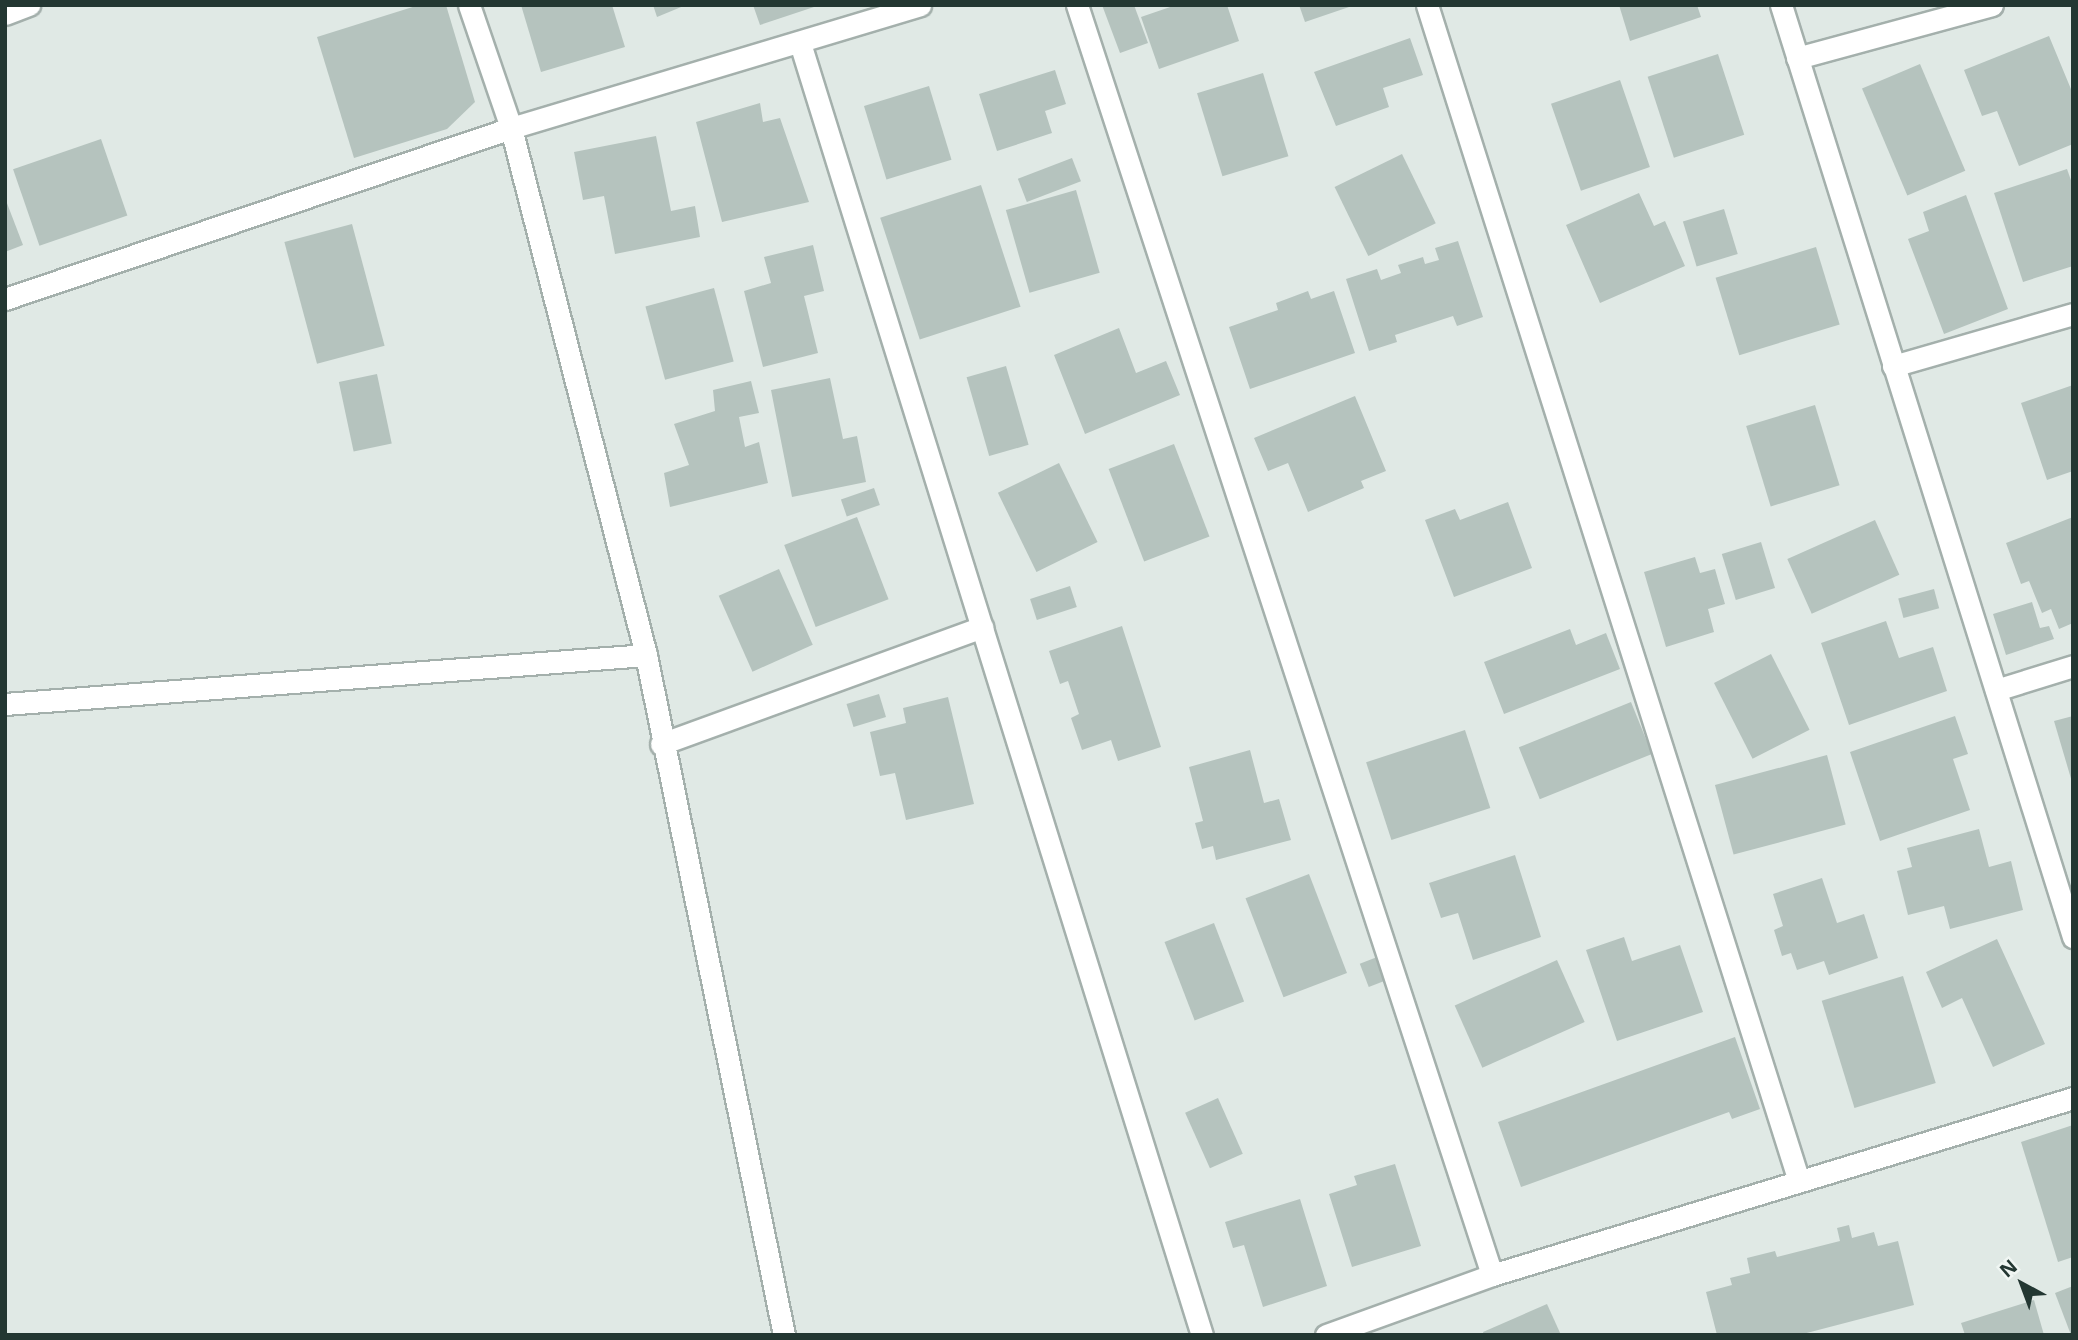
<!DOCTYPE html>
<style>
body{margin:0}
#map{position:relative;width:2078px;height:1340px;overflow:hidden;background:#e0e9e5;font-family:"Open Sans",sans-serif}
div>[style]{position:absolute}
.building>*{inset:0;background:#b5c3be;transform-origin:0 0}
.roads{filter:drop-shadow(2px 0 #a4b0ac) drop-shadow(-2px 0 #a4b0ac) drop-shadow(0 2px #a4b0ac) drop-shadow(0 -2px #a4b0ac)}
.street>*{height:21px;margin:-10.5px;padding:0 10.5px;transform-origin:10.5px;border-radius:10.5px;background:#fff}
span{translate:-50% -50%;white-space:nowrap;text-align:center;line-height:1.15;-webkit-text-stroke:7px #f0f6f3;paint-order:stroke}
.frame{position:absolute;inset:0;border:7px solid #233732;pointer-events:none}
.north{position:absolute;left:1987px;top:1249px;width:70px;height:70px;-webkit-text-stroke:5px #f0f6f3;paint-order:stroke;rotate:319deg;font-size:19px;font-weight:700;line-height:28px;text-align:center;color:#233732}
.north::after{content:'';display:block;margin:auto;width:24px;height:32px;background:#233732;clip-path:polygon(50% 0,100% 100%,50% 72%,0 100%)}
</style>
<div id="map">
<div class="building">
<div style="clip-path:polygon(419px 5px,446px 5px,475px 102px,447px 129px,354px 158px,317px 37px)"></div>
<div style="clip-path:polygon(521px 5px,612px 5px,625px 47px,541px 72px)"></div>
<div style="clip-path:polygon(653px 5px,686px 5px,657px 17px)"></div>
<div style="clip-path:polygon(753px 5px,817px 5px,817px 6px,760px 25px)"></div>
<div style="clip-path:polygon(1102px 5px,1134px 5px,1148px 43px,1120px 53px)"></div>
<div style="clip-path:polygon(1176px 5px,1227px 5px,1239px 41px,1159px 69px,1141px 17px)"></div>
<div style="clip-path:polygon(1299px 5px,1352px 5px,1352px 6px,1305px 22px)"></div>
<div style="clip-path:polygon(1619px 5px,1697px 5px,1701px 17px,1630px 41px)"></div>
<div style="clip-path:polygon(2049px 36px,2073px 94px,2073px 144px,2019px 166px,1997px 111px,1982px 116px,1964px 70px)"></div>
<div style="clip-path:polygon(1410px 38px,1423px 75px,1383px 88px,1389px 107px,1336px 126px,1314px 72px)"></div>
<div style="left:1718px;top:54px;width:85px;height:74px;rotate:72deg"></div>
<div style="left:1920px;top:64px;width:116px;height:63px;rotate:67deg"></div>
<div style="clip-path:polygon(1055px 70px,1066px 104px,1045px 111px,1052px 133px,997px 151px,979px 94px)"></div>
<div style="left:1263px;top:73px;width:87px;height:69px;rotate:73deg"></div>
<div style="left:1620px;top:80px;width:92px;height:73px;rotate:71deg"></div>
<div style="left:929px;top:86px;width:77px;height:68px;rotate:73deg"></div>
<div style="clip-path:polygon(760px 103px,763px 122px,780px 118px,809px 202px,722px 222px,696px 122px)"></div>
<div style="clip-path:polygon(656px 136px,671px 211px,695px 206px,700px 237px,615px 254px,604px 196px,583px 200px,574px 152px)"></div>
<div style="left:101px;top:139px;width:81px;height:93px;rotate:71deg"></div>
<div style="left:1402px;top:154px;width:77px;height:75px;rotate:64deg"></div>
<div style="left:1072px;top:158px;width:25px;height:58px;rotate:69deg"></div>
<div style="clip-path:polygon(2067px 169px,2073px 186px,2073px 266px,2023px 282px,1994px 193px)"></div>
<div style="left:981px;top:185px;width:128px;height:106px;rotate:72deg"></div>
<div style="left:1076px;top:190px;width:86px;height:73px;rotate:74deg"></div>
<div style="clip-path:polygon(1639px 193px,1654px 226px,1665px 221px,1685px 266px,1600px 303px,1566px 225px)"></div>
<div style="clip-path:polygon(1966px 195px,2008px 309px,1944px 334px,1908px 239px,1929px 231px,1923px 212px)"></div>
<div style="clip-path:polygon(5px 198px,23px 245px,5px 252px)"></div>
<div style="left:1724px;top:209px;width:47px;height:43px;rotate:73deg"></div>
<div style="left:352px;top:224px;width:126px;height:70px;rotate:75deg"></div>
<div style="clip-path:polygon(1458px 241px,1483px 317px,1457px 326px,1453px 316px,1395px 335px,1397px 342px,1369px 351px,1346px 279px,1377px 269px,1381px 280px,1401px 273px,1398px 265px,1423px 257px,1425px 264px,1439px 260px,1435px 248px)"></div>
<div style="clip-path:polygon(813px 245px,824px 291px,804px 296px,818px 353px,763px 367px,744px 291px,771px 283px,764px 257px)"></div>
<div style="left:1816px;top:247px;width:81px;height:105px;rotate:73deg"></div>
<div style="left:714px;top:288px;width:76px;height:71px;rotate:75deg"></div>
<div style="clip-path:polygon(1308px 291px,1311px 299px,1334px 291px,1355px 353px,1250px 389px,1229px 327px,1278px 310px,1276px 303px)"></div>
<div style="clip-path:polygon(1119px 328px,1136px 373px,1166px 361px,1180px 395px,1085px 434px,1054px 355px)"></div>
<div style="left:1006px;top:366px;width:82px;height:41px;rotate:74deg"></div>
<div style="left:377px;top:374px;width:71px;height:39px;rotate:78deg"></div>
<div style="clip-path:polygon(830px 378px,843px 439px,857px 436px,866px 482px,792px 497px,771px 390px)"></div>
<div style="clip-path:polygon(751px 381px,759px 413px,739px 417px,745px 447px,759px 442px,768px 483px,670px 507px,664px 473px,689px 465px,674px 424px,715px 411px,713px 390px)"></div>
<div style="clip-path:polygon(2073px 385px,2073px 471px,2047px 480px,2021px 403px)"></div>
<div style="clip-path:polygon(1355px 396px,1386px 471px,1361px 481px,1364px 488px,1308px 512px,1288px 463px,1268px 471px,1254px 438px)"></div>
<div style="left:1815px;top:405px;width:84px;height:72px;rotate:73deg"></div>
<div style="left:1174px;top:444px;width:99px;height:70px;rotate:69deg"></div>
<div style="left:1059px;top:463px;width:88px;height:68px;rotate:64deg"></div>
<div style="left:874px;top:488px;width:18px;height:35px;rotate:71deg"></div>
<div style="clip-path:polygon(1508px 502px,1532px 568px,1454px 597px,1425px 520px,1455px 509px,1460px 520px)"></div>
<div style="left:857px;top:517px;width:88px;height:78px;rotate:69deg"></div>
<div style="clip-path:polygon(2073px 517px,2073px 623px,2059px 629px,2051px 609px,2042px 613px,2029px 581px,2021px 584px,2006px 543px)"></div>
<div style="left:1875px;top:520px;width:60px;height:96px;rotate:66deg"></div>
<div style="left:1761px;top:542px;width:48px;height:41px;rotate:73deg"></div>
<div style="clip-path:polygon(1695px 557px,1700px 573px,1715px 569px,1725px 604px,1708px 609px,1714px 632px,1666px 647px,1644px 572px)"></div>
<div style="left:779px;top:569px;width:83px;height:66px;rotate:66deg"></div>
<div style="left:1070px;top:586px;width:22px;height:42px;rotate:72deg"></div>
<div style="left:1934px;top:589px;width:20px;height:37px;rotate:75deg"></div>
<div style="clip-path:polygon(2032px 602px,2040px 628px,2049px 626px,2054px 639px,2006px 655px,1993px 614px)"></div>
<div style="clip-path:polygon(1886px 621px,1899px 658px,1933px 647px,1947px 691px,1849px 725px,1821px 643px)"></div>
<div style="clip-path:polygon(1122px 626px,1161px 747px,1118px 761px,1111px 740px,1082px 750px,1071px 718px,1079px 714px,1068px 681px,1060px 684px,1049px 651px)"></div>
<div style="clip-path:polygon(1570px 629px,1576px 645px,1606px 633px,1620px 669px,1504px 714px,1484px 662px)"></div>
<div style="left:1771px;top:654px;width:85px;height:64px;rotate:63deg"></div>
<div style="left:879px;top:694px;width:24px;height:34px;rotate:73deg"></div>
<div style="clip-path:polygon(948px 697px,974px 804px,906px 820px,895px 773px,880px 776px,870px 732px,906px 723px,903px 708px)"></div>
<div style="left:1631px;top:702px;width:56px;height:121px;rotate:68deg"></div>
<div style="clip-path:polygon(1955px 716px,1968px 754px,1953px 759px,1970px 810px,1880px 841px,1850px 752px)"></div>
<div style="clip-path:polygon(2073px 716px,2073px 782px,2072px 782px,2054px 721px)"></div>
<div style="left:1465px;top:730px;width:82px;height:104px;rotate:72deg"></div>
<div style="clip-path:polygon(1250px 750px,1264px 803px,1279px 799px,1291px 840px,1216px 860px,1213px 846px,1202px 849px,1195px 823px,1203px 821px,1189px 767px)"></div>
<div style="left:1827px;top:755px;width:72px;height:116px;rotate:75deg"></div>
<div style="clip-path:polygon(1979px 829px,1989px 867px,2011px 861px,2023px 910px,1950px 929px,1944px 906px,1908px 915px,1897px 871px,1912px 867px,1907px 848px)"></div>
<div style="clip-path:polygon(1515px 855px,1541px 937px,1473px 960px,1458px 913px,1441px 918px,1429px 883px)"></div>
<div style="left:1309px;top:874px;width:106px;height:68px;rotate:69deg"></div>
<div style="clip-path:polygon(1822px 878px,1837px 923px,1864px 914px,1878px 958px,1829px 975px,1824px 961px,1797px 970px,1791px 953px,1782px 956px,1774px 930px,1783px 926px,1773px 894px)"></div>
<div style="left:1214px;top:923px;width:84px;height:53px;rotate:69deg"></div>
<div style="clip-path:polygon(1624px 937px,1632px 961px,1680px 945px,1703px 1012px,1617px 1041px,1586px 950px)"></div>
<div style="clip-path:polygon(1997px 939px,2045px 1044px,1993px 1067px,1962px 998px,1942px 1008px,1926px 972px)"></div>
<div style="left:1385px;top:954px;width:25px;height:27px;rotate:69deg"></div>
<div style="left:1557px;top:960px;width:68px;height:112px;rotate:66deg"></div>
<div style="left:1903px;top:976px;width:112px;height:85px;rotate:73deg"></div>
<div style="clip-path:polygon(1735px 1037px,1760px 1109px,1732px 1119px,1729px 1112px,1521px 1187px,1498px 1122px)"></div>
<div style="left:1218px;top:1098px;width:61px;height:36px;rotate:66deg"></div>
<div style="clip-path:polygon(2073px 1125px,2073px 1257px,2058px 1262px,2021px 1142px)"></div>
<div style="clip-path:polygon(1395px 1164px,1421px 1246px,1352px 1267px,1329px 1194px,1357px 1185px,1354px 1176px)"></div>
<div style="clip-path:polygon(1300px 1199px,1327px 1286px,1263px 1307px,1244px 1245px,1233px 1248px,1225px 1222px)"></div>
<div style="clip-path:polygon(1849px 1225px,1852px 1238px,1874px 1232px,1878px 1246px,1898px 1241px,1914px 1305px,1799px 1335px,1717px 1335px,1706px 1292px,1732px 1285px,1730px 1278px,1750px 1273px,1747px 1258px,1775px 1251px,1777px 1257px,1840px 1241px,1837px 1228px)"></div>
<div style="clip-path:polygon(2073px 1286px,2073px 1335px,2071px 1335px,2055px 1293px)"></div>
<div style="clip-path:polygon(2034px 1300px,2044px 1335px,1965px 1335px,1961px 1323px)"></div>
<div style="clip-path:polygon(1547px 1304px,1561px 1335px,1484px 1335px,1483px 1332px)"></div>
</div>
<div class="roads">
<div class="street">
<div style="left:469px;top:5px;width:130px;rotate:71.1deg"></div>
<div style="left:511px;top:128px;width:544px;rotate:75.63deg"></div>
<div style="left:646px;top:655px;width:694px;rotate:78.53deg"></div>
<div style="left:1077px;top:5px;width:1336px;rotate:71.9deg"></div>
<div style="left:1427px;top:5px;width:1230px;rotate:72.45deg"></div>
<div style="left:1781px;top:5px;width:977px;rotate:72.6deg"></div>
<div style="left:5px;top:14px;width:26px;rotate:-21deg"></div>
<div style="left:800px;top:43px;width:1353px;rotate:72.72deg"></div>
<div style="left:1797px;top:58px;width:202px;rotate:-15.2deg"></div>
<div style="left:5px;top:299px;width:534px;rotate:-18.67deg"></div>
<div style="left:511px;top:128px;width:427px;rotate:-16.7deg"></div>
<div style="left:1893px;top:366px;width:187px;rotate:-16.1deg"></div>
<div style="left:1996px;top:690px;width:81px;rotate:-17.3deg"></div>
<div style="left:5px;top:704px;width:643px;rotate:-4.37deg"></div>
<div style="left:661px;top:744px;width:342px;rotate:-20deg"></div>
<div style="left:1326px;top:1335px;width:177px;rotate:-19.9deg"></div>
<div style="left:1492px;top:1275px;width:607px;rotate:-16.94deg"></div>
</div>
</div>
<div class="frame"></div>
<div class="north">N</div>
</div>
